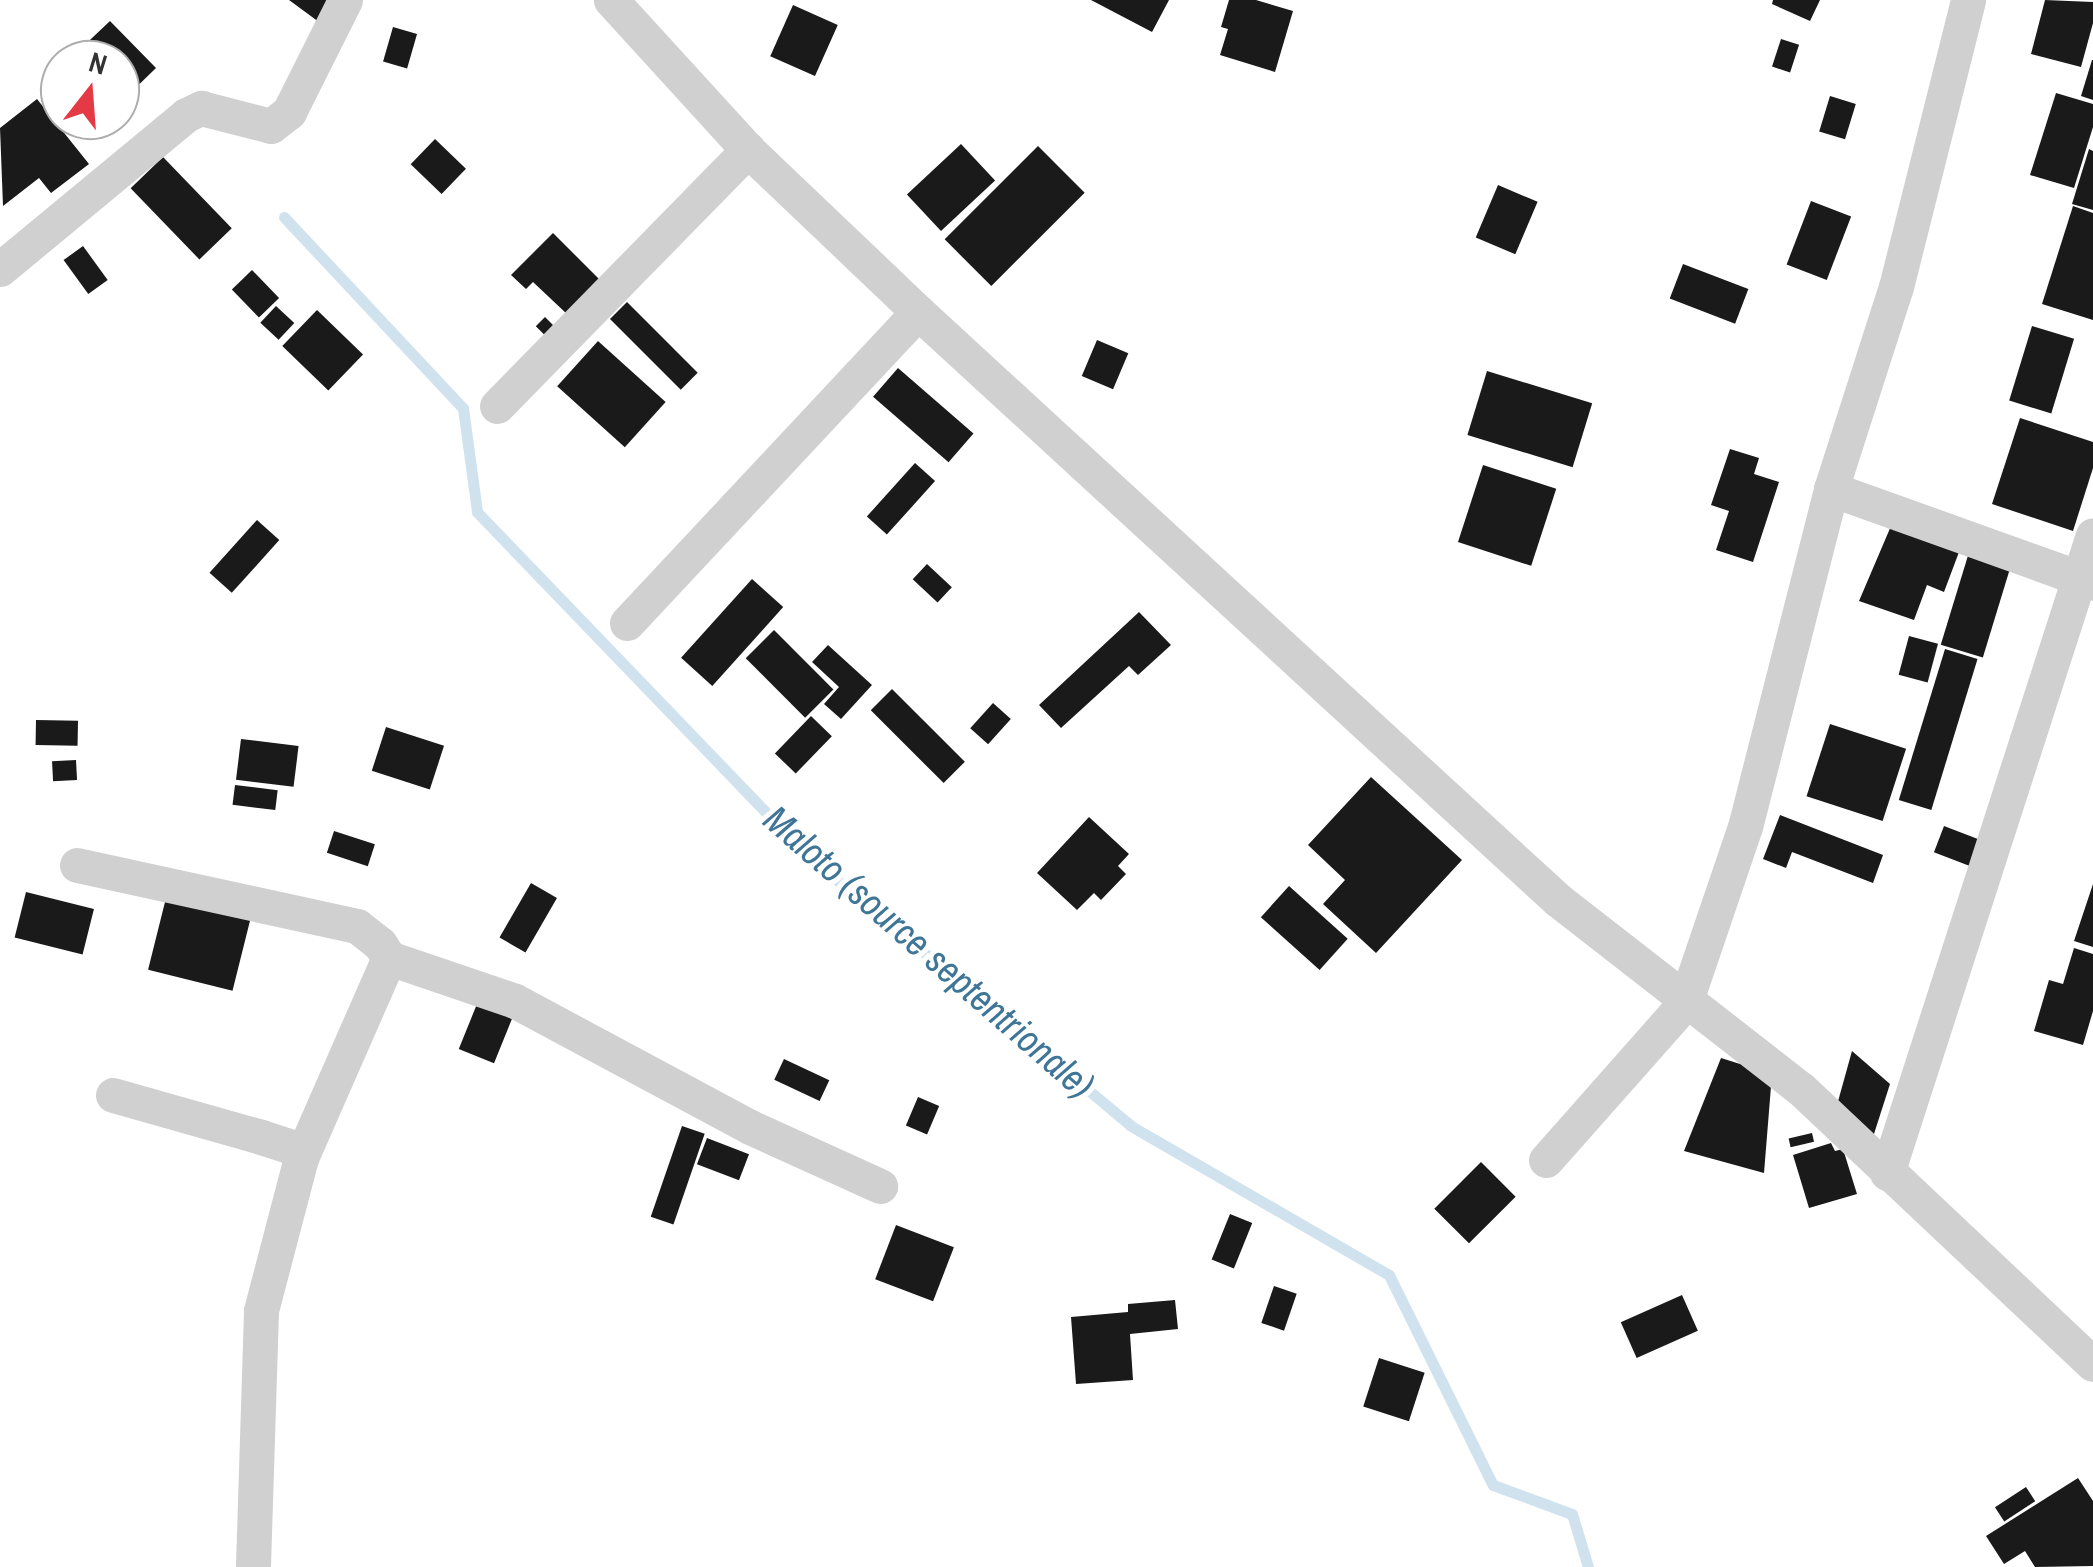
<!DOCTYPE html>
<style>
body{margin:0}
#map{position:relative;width:2093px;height:1567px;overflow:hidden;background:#fff;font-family:"Archivo Narrow",sans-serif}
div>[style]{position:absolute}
.stream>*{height:11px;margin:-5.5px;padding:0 5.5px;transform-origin:5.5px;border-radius:5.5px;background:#cfe2ee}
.building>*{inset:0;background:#1a1a1a;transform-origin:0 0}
.minor>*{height:35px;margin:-17.5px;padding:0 17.5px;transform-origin:17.5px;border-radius:17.5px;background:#d0d0d0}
span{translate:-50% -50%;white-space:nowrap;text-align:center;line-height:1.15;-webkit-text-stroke:10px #fff;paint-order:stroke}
.water-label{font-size:38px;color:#3f7597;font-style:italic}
.north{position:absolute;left:40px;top:40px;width:100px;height:100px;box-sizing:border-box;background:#fff;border:2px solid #adadad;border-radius:50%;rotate:17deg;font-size:28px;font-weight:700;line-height:40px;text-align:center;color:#333}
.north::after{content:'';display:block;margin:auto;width:35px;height:45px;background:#e63946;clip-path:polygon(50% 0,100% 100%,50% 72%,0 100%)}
</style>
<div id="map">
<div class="stream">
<div style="left:284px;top:217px;width:262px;rotate:46.9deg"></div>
<div style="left:463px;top:408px;width:105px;rotate:82.3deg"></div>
<div style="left:477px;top:512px;width:475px;rotate:46.1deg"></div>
<div style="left:806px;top:854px;width:424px;rotate:39.9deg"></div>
<div style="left:1131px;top:1126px;width:298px;rotate:30deg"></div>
<div style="left:1389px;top:1275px;width:234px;rotate:63.7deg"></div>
<div style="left:1493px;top:1485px;width:84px;rotate:20.2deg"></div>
<div style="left:1572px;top:1514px;width:55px;rotate:73.2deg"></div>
</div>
<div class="building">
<div style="clip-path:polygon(289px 0,342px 0,323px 25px)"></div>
<div style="clip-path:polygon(1091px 0,1169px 0,1152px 32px)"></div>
<div style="clip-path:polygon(1229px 0,1256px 0,1293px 11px,1275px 72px,1220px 55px,1228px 29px,1221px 27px)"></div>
<div style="clip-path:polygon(1773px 0,1820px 0,1810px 21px,1772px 4px)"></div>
<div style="clip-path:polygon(2045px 0,2093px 2px,2093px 23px,2081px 67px,2031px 54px)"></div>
<div style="left:793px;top:5px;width:49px;height:56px;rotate:24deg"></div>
<div style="clip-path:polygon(110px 21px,156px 68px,120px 103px,120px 60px,73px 56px)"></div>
<div style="left:393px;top:27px;width:25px;height:36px;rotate:16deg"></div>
<div style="left:1781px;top:39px;width:19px;height:29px;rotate:18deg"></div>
<div style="clip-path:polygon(2092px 60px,2093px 60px,2093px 100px,2081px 96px)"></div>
<div style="clip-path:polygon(2056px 93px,2093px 104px,2093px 127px,2074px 188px,2030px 175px)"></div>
<div style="left:1830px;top:96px;width:27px;height:37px;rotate:17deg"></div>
<div style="clip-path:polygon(37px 99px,89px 164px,51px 193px,39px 178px,3px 206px,0 128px)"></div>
<div style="left:435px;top:139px;width:43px;height:35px;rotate:44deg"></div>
<div style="left:961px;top:144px;width:50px;height:74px;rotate:47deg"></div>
<div style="left:1038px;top:146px;width:66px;height:132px;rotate:45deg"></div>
<div style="clip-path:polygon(2089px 149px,2093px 151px,2093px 210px,2072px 204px)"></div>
<div style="left:163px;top:157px;width:99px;height:45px;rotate:46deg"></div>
<div style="left:1498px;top:185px;width:43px;height:57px;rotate:23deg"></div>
<div style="left:1811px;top:201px;width:43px;height:68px;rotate:21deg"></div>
<div style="clip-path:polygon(2073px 206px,2093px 213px,2093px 320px,2042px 304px)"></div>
<div style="clip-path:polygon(553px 233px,601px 281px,568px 315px,533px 282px,526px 289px,511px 275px)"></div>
<div style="left:83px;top:246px;width:42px;height:24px;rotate:54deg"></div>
<div style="left:1683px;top:264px;width:70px;height:37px;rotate:21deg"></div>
<div style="left:252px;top:270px;width:39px;height:28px;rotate:46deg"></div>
<div style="left:627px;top:302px;width:100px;height:24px;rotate:45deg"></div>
<div style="left:276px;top:306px;width:25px;height:23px;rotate:43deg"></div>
<div style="left:317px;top:310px;width:64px;height:50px;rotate:44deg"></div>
<div style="left:545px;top:317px;width:17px;height:13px;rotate:45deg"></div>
<div style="left:2032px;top:326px;width:44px;height:78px;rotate:17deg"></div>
<div style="left:1097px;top:340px;width:34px;height:39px;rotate:23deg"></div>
<div style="left:598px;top:341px;width:91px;height:61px;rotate:42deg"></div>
<div style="left:898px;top:368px;width:100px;height:38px;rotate:41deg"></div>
<div style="left:1487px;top:371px;width:110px;height:67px;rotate:17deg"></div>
<div style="clip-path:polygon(2020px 418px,2093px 442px,2093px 468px,2073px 531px,1992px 504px)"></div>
<div style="clip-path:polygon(1730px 449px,1759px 458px,1754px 474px,1779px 482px,1753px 562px,1716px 550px,1729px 511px,1711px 505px)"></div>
<div style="left:915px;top:463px;width:27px;height:72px;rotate:42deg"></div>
<div style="left:1483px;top:465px;width:77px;height:81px;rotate:18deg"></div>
<div style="left:257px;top:520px;width:30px;height:71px;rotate:42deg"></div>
<div style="clip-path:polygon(1891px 526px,1959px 552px,1944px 592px,1927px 585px,1914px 620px,1859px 601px)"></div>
<div style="left:1970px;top:549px;width:44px;height:100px;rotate:17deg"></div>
<div style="left:927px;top:564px;width:34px;height:21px;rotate:43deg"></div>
<div style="left:752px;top:579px;width:42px;height:106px;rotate:42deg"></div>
<div style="clip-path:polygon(1139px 612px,1171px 645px,1138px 675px,1129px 666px,1061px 728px,1039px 705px)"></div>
<div style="left:774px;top:630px;width:84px;height:40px;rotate:45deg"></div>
<div style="left:1909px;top:636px;width:30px;height:40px;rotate:15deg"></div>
<div style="clip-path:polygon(828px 645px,872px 685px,841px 719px,824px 704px,839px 687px,812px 662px)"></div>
<div style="left:1945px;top:649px;width:34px;height:158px;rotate:17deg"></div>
<div style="left:892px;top:689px;width:103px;height:30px;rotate:45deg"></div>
<div style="left:993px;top:703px;width:24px;height:34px;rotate:42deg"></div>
<div style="left:811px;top:716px;width:29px;height:52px;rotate:44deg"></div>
<div style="left:36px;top:720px;width:42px;height:25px;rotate:1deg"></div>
<div style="left:1830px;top:724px;width:80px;height:76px;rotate:18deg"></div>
<div style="left:386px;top:727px;width:61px;height:46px;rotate:18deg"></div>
<div style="left:241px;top:739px;width:58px;height:41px;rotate:7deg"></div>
<div style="left:76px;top:760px;width:20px;height:24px;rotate:87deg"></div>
<div style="clip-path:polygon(1371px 777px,1462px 860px,1376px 953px,1323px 904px,1345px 880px,1308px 845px)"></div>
<div style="left:235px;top:785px;width:43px;height:20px;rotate:7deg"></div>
<div style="clip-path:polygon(1780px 815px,1883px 855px,1873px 883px,1792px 852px,1786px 868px,1763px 859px)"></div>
<div style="clip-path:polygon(1089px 817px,1129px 854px,1118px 866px,1126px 874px,1101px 900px,1094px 893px,1077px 910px,1037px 873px)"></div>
<div style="left:1944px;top:826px;width:53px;height:28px;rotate:21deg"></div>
<div style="left:334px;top:831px;width:43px;height:23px;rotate:18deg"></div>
<div style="left:531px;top:883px;width:30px;height:63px;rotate:30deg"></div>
<div style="clip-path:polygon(2093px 884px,2093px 947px,2074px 941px)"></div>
<div style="left:1289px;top:886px;width:79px;height:42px;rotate:42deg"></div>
<div style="left:26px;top:892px;width:70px;height:47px;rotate:14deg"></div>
<div style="left:166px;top:898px;width:87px;height:74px;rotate:14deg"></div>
<div style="clip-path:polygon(2074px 948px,2093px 954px,2093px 1011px,2083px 1045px,2034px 1031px,2049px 980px,2063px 984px)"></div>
<div style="left:479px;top:999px;width:38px;height:54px;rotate:22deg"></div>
<div style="clip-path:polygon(1852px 1051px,1890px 1084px,1873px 1137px,1837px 1105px)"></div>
<div style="clip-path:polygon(1721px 1058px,1772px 1074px,1764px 1173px,1684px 1151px)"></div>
<div style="left:784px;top:1059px;width:50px;height:23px;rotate:25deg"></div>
<div style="left:918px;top:1097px;width:23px;height:31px;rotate:23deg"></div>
<div style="left:682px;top:1126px;width:24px;height:96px;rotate:19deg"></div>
<div style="left:1812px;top:1133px;width:9px;height:24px;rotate:77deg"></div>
<div style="left:707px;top:1138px;width:45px;height:28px;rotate:21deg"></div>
<div style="clip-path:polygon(1831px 1143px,1835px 1151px,1843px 1149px,1857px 1194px,1809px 1208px,1793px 1155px)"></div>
<div style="left:1481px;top:1162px;width:49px;height:66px;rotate:45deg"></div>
<div style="left:1230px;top:1214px;width:24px;height:49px;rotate:22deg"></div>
<div style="left:896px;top:1225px;width:62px;height:58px;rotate:21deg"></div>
<div style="left:1274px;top:1286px;width:24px;height:39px;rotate:19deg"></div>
<div style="left:1682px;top:1295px;width:39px;height:67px;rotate:66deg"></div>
<div style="clip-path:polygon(1175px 1300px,1178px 1329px,1130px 1334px,1133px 1380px,1076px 1384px,1071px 1317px,1128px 1312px,1128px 1304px)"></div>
<div style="left:1379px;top:1358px;width:48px;height:51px;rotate:18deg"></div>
<div style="clip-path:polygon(2078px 1478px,2093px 1501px,2093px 1566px,2035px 1567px,2025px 1551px,2004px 1564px,1986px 1536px)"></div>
<div style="left:2026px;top:1487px;width:17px;height:37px;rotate:57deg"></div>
</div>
<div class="minor">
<div style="left:611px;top:0;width:203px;rotate:47.6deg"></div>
<div style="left:748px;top:150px;width:235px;rotate:43.6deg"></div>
<div style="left:918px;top:312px;width:869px;rotate:42.58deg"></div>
<div style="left:1558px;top:900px;width:308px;rotate:37.9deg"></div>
<div style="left:1801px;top:1089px;width:401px;rotate:43.3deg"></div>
<div style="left:0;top:269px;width:241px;rotate:-39.6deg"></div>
<div style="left:186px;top:115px;width:17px;rotate:-25deg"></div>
<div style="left:201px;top:108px;width:72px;rotate:14.4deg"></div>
<div style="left:271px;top:126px;width:23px;rotate:-38deg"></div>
<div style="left:289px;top:112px;width:125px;rotate:-63.4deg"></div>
<div style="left:497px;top:406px;width:359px;rotate:-45.6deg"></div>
<div style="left:1831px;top:489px;width:278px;rotate:19.7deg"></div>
<div style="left:627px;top:623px;width:426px;rotate:-46.9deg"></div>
<div style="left:77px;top:865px;width:287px;rotate:12.3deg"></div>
<div style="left:357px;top:926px;width:29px;rotate:38deg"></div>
<div style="left:380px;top:944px;width:17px;rotate:57deg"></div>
<div style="left:113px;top:1095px;width:154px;rotate:15.8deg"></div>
<div style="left:261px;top:1137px;width:33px;rotate:18deg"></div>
<div style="left:292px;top:1147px;width:14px;rotate:51deg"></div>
<div style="left:301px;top:1158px;width:158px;rotate:104.7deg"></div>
<div style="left:261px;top:1311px;width:256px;rotate:91.8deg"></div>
<div style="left:301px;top:1158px;width:219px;rotate:-66.3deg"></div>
<div style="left:389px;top:958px;width:133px;rotate:18.8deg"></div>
<div style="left:515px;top:1001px;width:267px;rotate:28.2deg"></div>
<div style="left:750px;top:1127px;width:143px;rotate:24.4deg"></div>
<div style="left:1546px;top:1160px;width:210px;rotate:-48.5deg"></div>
<div style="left:1685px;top:1003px;width:186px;rotate:-71.2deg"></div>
<div style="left:1745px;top:827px;width:349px;rotate:-75.7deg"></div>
<div style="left:1831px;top:489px;width:212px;rotate:-72.2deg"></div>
<div style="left:1896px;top:287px;width:296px;rotate:-75.9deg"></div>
<div style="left:1887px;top:1173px;width:670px;rotate:-72.11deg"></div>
</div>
<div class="water-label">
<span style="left:929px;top:952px;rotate:41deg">Maloto (source septentrionale)</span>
</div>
<div class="north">N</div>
</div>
